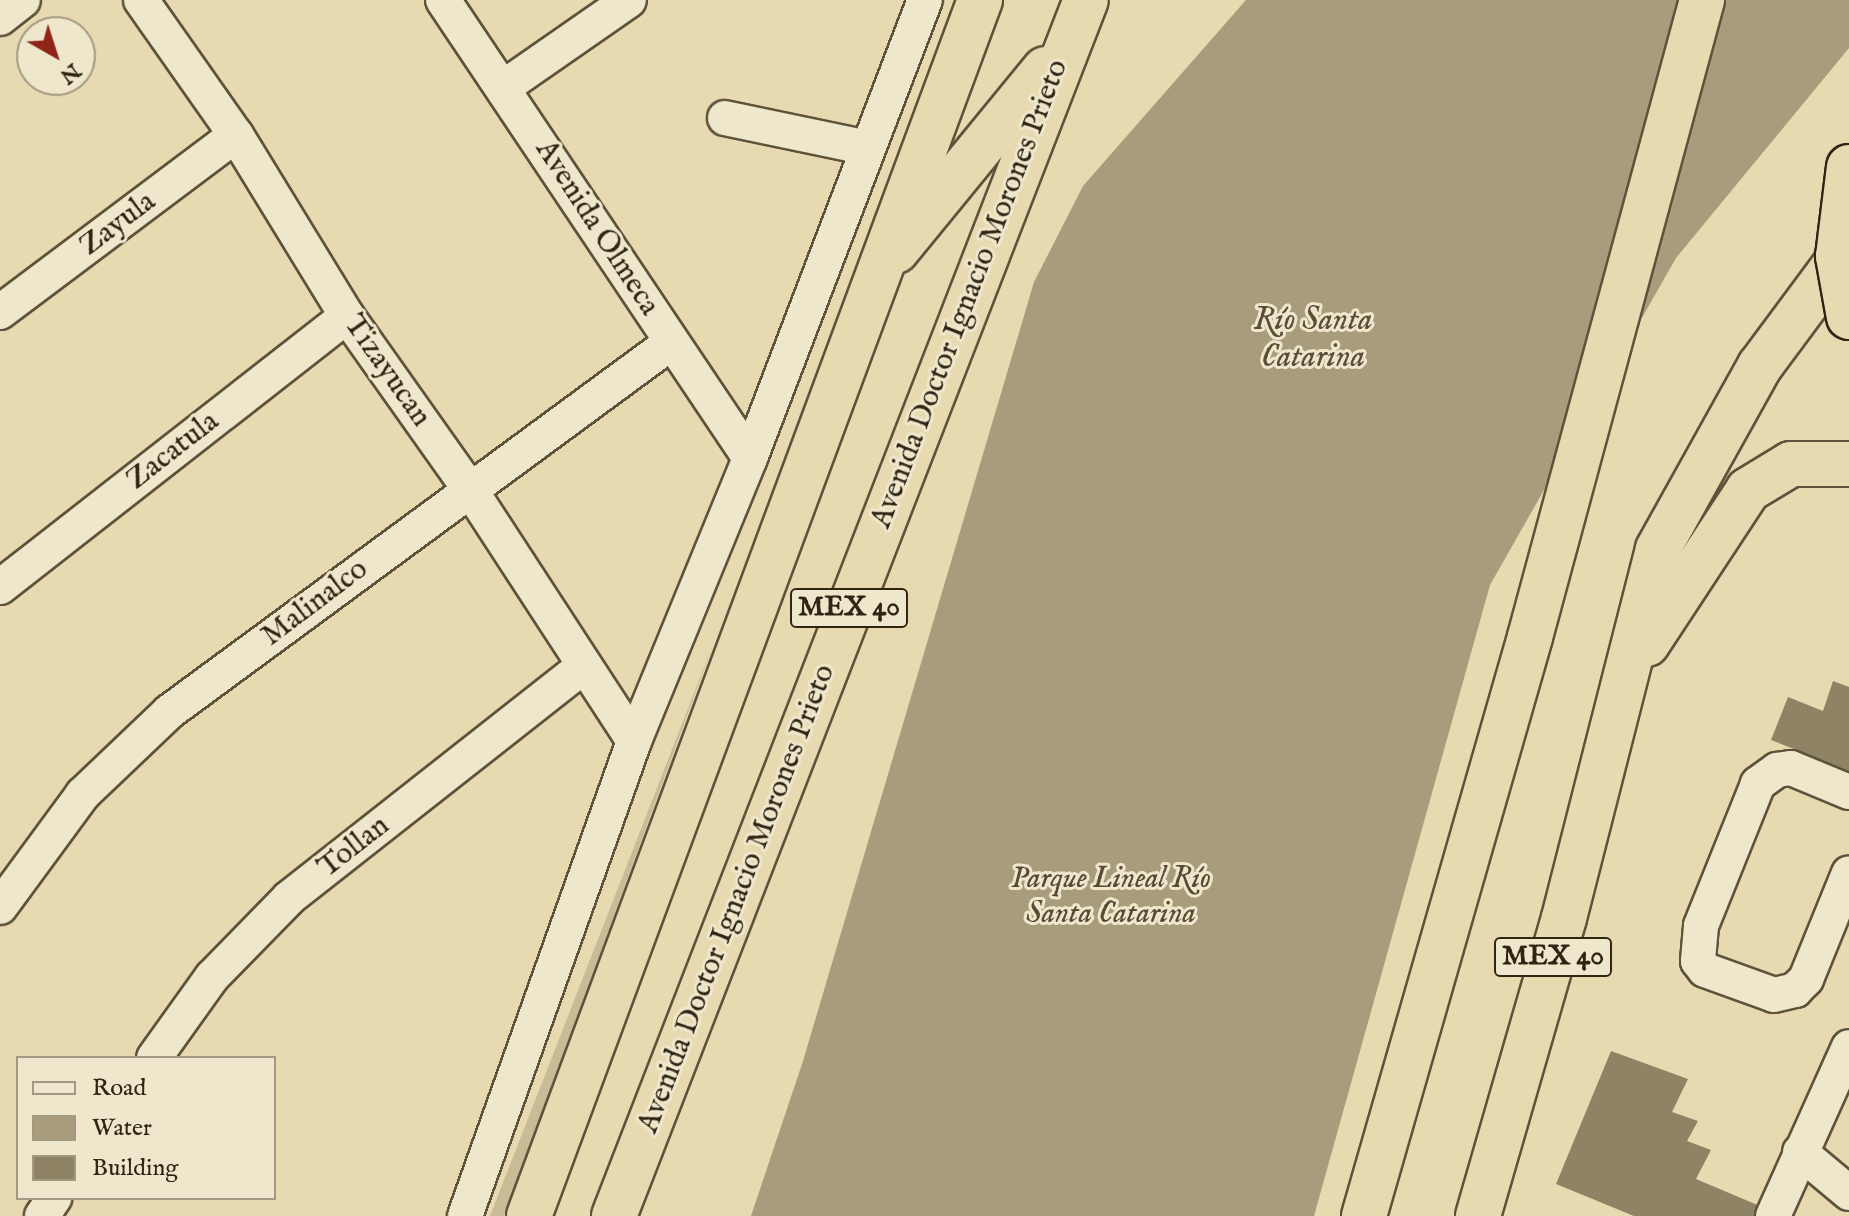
<!DOCTYPE html>
<meta charset="utf-8">
<style>
body{margin:0}
#map{position:relative;width:1849px;height:1216px;overflow:hidden;background:#e7dab1;font-family:"IM FELL English",serif}
div>[style]{position:absolute}
.green>*{inset:0;background:#c8bb96}
.water>*{inset:0;background:#a99c7c}
.building>*{inset:0;background:#8f8366}
.roads{filter:drop-shadow(2px 0 #5e523b) drop-shadow(-2px 0 #5e523b) drop-shadow(0 2px #5e523b) drop-shadow(0 -2px #5e523b)}
.minor>*{height:34px;margin:-17px;padding:0 17px;transform-origin:17px;border-radius:17px;background:#efe7cc}
.highway>*{height:44px;margin:-22px;padding:0 22px;transform-origin:22px;border-radius:22px;background:#e7dab1}
.bridges{filter:drop-shadow(2px 0 #302414) drop-shadow(-2px 0 #302414) drop-shadow(0 2px #302414) drop-shadow(0 -2px #302414)}
.highway-bridge>*{height:44px;margin:-22px;padding:0 22px;transform-origin:22px;border-radius:22px;background:#e7dab1}
span{translate:-50% -50%;white-space:nowrap;text-align:center;line-height:1.15;-webkit-text-stroke:6px #efe7cc;paint-order:stroke}
.shield-label span{padding:2px 6px;background:#efe7cc;border:2px solid;border-radius:6px;-webkit-text-stroke-width:0}
.shield-label{font-size:28px;color:#302414;font-weight:700}
.street-label{font-size:30px;color:#302414}
.park-label{font-size:30px;color:#564a34;font-style:italic}
.water-label{font-size:32px;color:#5a4e38;font-style:italic}
.legend{position:absolute;left:16px;top:1056px;width:260px;height:144px;box-sizing:border-box;background:#efe7cc;border:2px solid #a39982;margin:0;padding:10px 14px;list-style:none;font-size:24px;color:#302414}
.legend li{display:flex;align-items:center;gap:16px;height:40px}
.legend b{width:40px;border:2px solid #a39982}
.north{position:absolute;left:16px;top:16px;width:80px;height:80px;box-sizing:border-box;background:#efe7cc;border:2px solid #a39982;border-radius:50%;rotate:141deg;font-size:22px;font-weight:700;line-height:32px;text-align:center;color:#302414}
.north::after{content:'';display:block;margin:auto;width:28px;height:36px;background:#8f2418;clip-path:polygon(50% 0,100% 100%,50% 72%,0 100%)}
</style>
<div id="map">
<div class="green">
<div style="clip-path:polygon(714px 642px,504px 1216px,490px 1216px)"></div>
</div>
<div class="water">
<div style="clip-path:polygon(1246px 0,1849px 0,1849px 48px,1676px 258px,1490px 585px,1314px 1216px,751px 1216px,803px 1061px,1034px 282px,1083px 186px)"></div>
</div>
<div class="building">
<div style="clip-path:polygon(1833px 681px,1849px 687px,1849px 771px,1771px 740px,1788px 697px,1823px 711px)"></div>
<div style="clip-path:polygon(1611px 1051px,1688px 1079px,1672px 1112px,1698px 1121px,1687px 1141px,1711px 1150px,1696px 1179px,1767px 1209px,1764px 1216px,1634px 1216px,1556px 1184px)"></div>
</div>
<div class="roads">
<div class="minor">
<div style="left:141px;top:0;width:165px;rotate:54.9deg"></div>
<div style="left:236px;top:135px;width:212px;rotate:58.5deg"></div>
<div style="left:347px;top:316px;width:211px;rotate:54.7deg"></div>
<div style="left:469px;top:488px;width:302px;rotate:56.9deg"></div>
<div style="left:443px;top:0;width:551px;rotate:56.17deg"></div>
<div style="left:0;top:18px;width:29px;rotate:-38deg"></div>
<div style="left:504px;top:87px;width:152px;rotate:-34.8deg"></div>
<div style="left:725px;top:118px;width:146px;rotate:11.8deg"></div>
<div style="left:0;top:312px;width:295px;rotate:-36.9deg"></div>
<div style="left:0;top:587px;width:440px;rotate:-38deg"></div>
<div style="left:1849px;top:792px;width:63px;rotate:-157.5deg"></div>
<div style="left:1791px;top:768px;width:14px;rotate:172deg"></div>
<div style="left:1777px;top:770px;width:24px;rotate:144deg"></div>
<div style="left:1758px;top:784px;width:153px;rotate:111.9deg"></div>
<div style="left:1701px;top:926px;width:35px;rotate:95deg"></div>
<div style="left:1698px;top:961px;width:11px;rotate:52deg"></div>
<div style="left:1705px;top:970px;width:73px;rotate:19.9deg"></div>
<div style="left:1774px;top:995px;width:22px;rotate:-13deg"></div>
<div style="left:1795px;top:990px;width:16px;rotate:-45deg"></div>
<div style="left:1806px;top:979px;width:114px;rotate:-67.9deg"></div>
<div style="left:0;top:907px;width:140px;rotate:-53.7deg"></div>
<div style="left:83px;top:794px;width:119px;rotate:-43.6deg"></div>
<div style="left:169px;top:712px;width:624px;rotate:-36.34deg"></div>
<div style="left:154px;top:1058px;width:100px;rotate:-54.4deg"></div>
<div style="left:212px;top:977px;width:110px;rotate:-45.7deg"></div>
<div style="left:289px;top:898px;width:375px;rotate:-38.2deg"></div>
<div style="left:1800px;top:1152px;width:64px;rotate:39.9deg"></div>
<div style="left:42px;top:1216px;width:22px;rotate:-56deg"></div>
<div style="left:465px;top:1216px;width:504px;rotate:-70.41deg"></div>
<div style="left:634px;top:741px;width:306px;rotate:-67.7deg"></div>
<div style="left:750px;top:458px;width:490px;rotate:-69.1deg"></div>
<div style="left:1773px;top:1216px;width:185px;rotate:-65.8deg"></div>
</div>
<div class="highway">
<div style="left:896px;top:251px;width:235px;rotate:-50.7deg"></div>
<div style="left:1647px;top:644px;width:184px;rotate:-56.7deg"></div>
<div style="left:1748px;top:490px;width:50px;rotate:-31.2deg"></div>
<div style="left:1791px;top:464px;width:58px"></div>
<div style="left:529px;top:1216px;width:1297px;rotate:-69.65deg"></div>
<div style="left:614px;top:1216px;width:1304px;rotate:-68.79deg"></div>
<div style="left:1364px;top:1216px;width:602px;rotate:-74deg"></div>
<div style="left:1530px;top:637px;width:660px;rotate:-74.89deg"></div>
<div style="left:1478px;top:1216px;width:310px;rotate:-73.9deg"></div>
<div style="left:1564px;top:918px;width:381px;rotate:-75.7deg"></div>
<div style="left:1658px;top:549px;width:210px;rotate:-60.9deg"></div>
<div style="left:1760px;top:366px;width:149px;rotate:-53.4deg"></div>
</div>
</div>
<div class="bridges">
<div class="highway-bridge">
<div style="left:1849px;top:167px;width:90px;rotate:97deg"></div>
<div style="left:1838px;top:256px;width:62px;rotate:79.8deg"></div>
</div>
</div>
<div class="shield-label">
<span style="left:849px;top:608px">MEX 40</span>
<span style="left:1553px;top:957px">MEX 40</span>
</div>
<div class="street-label">
<span style="left:118px;top:224px;rotate:-37deg">Zayula</span>
<span style="left:597px;top:228px;rotate:57deg">Avenida Olmeca</span>
<span style="left:970px;top:294px;rotate:-69deg">Avenida Doctor Ignacio Morones Prieto</span>
<span style="left:387px;top:371px;rotate:55deg">Tizayucan</span>
<span style="left:173px;top:451px;rotate:-38deg">Zacatula</span>
<span style="left:315px;top:603px;rotate:-37deg">Malinalco</span>
<span style="left:354px;top:847px;rotate:-38deg">Tollan</span>
<span style="left:737px;top:899px;rotate:-69deg">Avenida Doctor Ignacio Morones Prieto</span>
</div>
<div class="park-label">
<span style="left:1111px;top:896px">Parque Lineal Río<br>Santa Catarina</span>
</div>
<div class="water-label">
<span style="left:1313px;top:340px">Río Santa<br>Catarina</span>
</div>
<ul class="legend">
<li><b style="height:10px;background:#efe7cc"></b>Road</li>
<li><b style="height:22px;background:#a99c7c"></b>Water</li>
<li><b style="height:22px;background:#8f8366"></b>Building</li>
</ul>
<div class="north">N</div>
</div>
